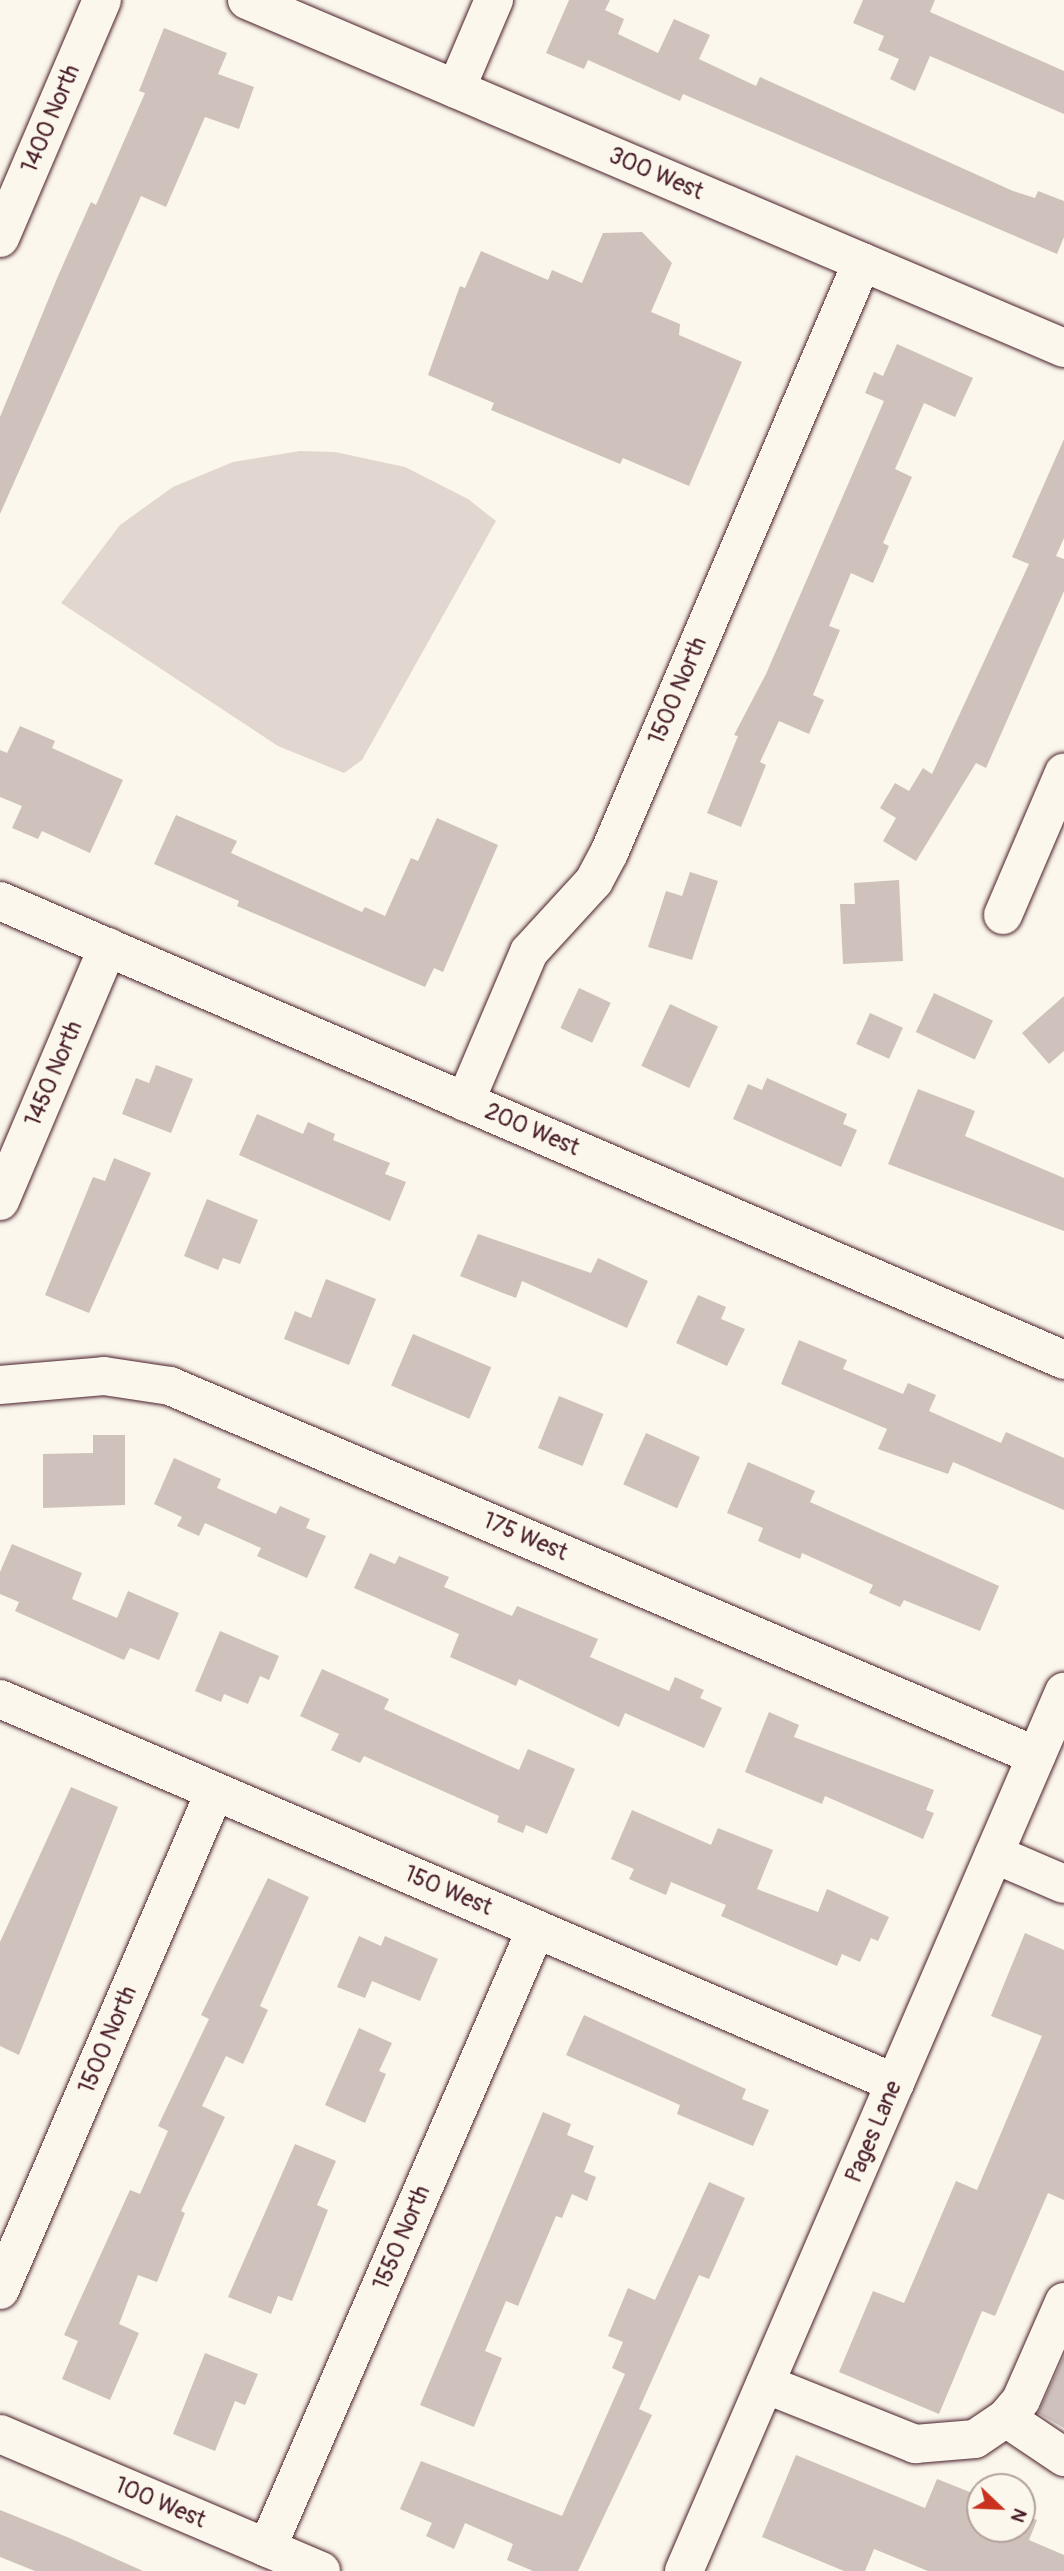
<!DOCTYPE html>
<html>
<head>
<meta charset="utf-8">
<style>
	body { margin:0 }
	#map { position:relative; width:1064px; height:2571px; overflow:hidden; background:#fbf7ec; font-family:Pangolin,sans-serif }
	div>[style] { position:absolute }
	.green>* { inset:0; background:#e2d7d0 }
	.building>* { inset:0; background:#cfc2bc; transform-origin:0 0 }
	.roads { filter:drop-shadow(0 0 2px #4a1f2b) drop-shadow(0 0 2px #4a1f2b) }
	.minor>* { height:38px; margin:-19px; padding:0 19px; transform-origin:19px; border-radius:19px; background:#fbf7ec }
	.major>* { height:38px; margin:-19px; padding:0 19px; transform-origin:19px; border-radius:19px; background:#fbf7ec }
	span { translate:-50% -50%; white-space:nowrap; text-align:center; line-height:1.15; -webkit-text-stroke:5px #fbf7ec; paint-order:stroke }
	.street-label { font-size:23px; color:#4a1f2b }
	.north { position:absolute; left:966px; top:2473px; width:70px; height:70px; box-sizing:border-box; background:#fbf7ec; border:2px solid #b4a19f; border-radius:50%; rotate:113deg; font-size:19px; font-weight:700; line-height:28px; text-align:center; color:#4a1f2b }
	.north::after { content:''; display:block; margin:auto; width:24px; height:32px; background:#c8321e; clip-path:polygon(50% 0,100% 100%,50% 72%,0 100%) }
</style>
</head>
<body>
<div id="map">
	<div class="green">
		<i style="clip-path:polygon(300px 451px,335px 452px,405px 467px,468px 499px,496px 521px,362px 760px,344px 773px,278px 746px,61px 603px,120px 525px,173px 487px,233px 462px)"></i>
	</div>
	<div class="building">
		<i style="clip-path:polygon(569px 0,610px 0,605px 10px,624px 19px,618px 34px,658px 53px,674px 19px,710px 35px,699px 59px,756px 86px,760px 77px,1013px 191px,1035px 198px,1038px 191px,1064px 201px,1064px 237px,1057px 254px,683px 94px,680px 101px,588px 60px,584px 69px,546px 53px)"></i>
		<i style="clip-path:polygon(863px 0,935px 0,930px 12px,1064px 71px,1064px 114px,930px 56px,915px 91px,890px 79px,899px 59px,878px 50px,884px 36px,853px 23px)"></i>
		<i style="clip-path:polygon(164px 28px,227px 53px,218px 74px,254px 87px,239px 129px,205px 117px,166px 207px,141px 196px,0 514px,0 417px,58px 276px,91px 202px,96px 205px,145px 93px,139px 91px)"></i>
		<i style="clip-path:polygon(642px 232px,672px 263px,651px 312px,680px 324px,679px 335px,742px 362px,689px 486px,623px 458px,620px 464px,491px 410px,494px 403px,428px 375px,460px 286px,465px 288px,481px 251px,548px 280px,552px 270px,582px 283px,603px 233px)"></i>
		<i style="clip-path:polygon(897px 344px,973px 378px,955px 417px,924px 403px,895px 469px,912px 477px,883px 543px,889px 546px,873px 583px,851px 573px,829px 626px,840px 630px,813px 695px,824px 700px,809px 734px,779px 721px,760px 762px,766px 765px,741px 827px,707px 813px,738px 736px,734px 735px,766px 674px,884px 401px,865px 393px,874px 372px,883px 376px)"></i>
		<i style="clip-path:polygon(1064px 439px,1064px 538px,1056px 556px,1064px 559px,1064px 591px,986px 768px,976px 763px,916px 861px,883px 841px,896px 818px,880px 808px,895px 783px,909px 791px,923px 768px,932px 774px,1029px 564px,1012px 557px)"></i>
		<i style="clip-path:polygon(20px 726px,55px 741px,52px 748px,123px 780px,90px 853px,42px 831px,38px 839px,12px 828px,22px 806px,0 797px,0 750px,7px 753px)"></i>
		<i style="clip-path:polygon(176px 815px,237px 841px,231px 853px,362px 912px,365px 907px,385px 916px,411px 858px,418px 861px,437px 818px,498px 845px,443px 972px,434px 968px,425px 987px,237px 906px,239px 901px,154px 864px)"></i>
		<i style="clip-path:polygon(690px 872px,718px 881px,692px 960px,648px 947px,666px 891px,682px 896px)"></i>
		<i style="clip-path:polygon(899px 880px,903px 961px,843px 964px,840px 904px,855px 904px,854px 883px)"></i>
		<i style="left:579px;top:988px;width:35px;height:44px;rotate:25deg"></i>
		<i style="left:934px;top:993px;width:65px;height:43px;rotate:25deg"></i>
		<i style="clip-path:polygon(1064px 996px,1064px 1051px,1049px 1064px,1022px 1033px)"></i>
		<i style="left:670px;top:1004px;width:53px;height:68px;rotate:25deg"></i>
		<i style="left:870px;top:1013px;width:36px;height:34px;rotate:24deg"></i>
		<i style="clip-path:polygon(156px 1065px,193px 1079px,171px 1133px,122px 1114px,136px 1078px,149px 1083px)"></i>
		<i style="clip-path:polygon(767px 1078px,847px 1114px,843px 1124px,857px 1130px,841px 1167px,733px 1119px,748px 1084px,762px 1090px)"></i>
		<i style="clip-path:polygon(918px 1089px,975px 1111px,965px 1136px,1064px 1178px,1064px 1231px,888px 1164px)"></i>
		<i style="clip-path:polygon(257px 1114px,303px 1134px,308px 1122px,335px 1134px,333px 1140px,390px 1163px,385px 1174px,406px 1182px,390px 1221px,239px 1155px)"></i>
		<i style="clip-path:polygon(114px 1158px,151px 1173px,89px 1313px,45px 1295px,93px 1177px,105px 1181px)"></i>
		<i style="clip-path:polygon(207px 1199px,258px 1220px,240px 1264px,223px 1258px,218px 1270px,184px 1256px)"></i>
		<i style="clip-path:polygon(478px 1234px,591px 1273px,598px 1258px,648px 1281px,627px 1328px,522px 1281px,516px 1298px,460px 1276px)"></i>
		<i style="clip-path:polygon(326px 1279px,376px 1299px,349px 1365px,284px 1339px,295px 1311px,311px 1318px)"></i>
		<i style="clip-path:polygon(698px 1295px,726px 1307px,721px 1319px,745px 1329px,727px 1366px,676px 1343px)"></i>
		<i style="left:413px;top:1334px;width:85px;height:56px;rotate:23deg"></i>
		<i style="clip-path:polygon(799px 1340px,847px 1360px,843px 1369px,903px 1394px,908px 1383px,936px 1395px,929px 1411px,1001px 1443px,1006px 1432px,1064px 1458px,1064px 1510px,953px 1462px,948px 1474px,878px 1449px,887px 1429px,781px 1384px)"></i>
		<i style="left:559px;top:1396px;width:48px;height:56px;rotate:22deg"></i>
		<i style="left:646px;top:1433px;width:59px;height:56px;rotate:24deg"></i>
		<i style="clip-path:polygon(93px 1435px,125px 1435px,125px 1505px,43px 1508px,43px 1454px,93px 1453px)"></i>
		<i style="clip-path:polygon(174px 1458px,221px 1479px,217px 1488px,276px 1514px,280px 1506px,310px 1519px,306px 1528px,326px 1536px,307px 1578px,257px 1556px,261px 1548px,205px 1523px,199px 1536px,177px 1526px,182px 1517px,154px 1504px)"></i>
		<i style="clip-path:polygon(748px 1462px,815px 1491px,810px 1502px,999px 1586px,980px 1631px,904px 1600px,900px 1607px,869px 1593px,873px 1585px,802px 1553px,800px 1559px,758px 1541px,763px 1528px,727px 1513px)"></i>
		<i style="clip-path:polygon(12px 1544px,82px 1573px,72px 1599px,117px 1618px,128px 1591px,179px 1613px,159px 1660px,130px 1648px,124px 1660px,15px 1611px,19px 1602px,0 1594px,0 1572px)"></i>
		<i style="clip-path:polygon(370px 1553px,395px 1564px,399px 1556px,449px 1577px,444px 1587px,512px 1616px,517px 1606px,598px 1639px,590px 1657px,669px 1691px,675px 1677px,704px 1690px,700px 1698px,722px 1708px,704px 1748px,625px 1713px,619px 1727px,519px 1679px,516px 1686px,450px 1657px,459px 1634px,354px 1588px)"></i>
		<i style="clip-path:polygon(220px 1631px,279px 1656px,269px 1680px,260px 1676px,248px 1704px,224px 1694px,221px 1702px,195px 1691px)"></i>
		<i style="clip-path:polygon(322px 1669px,389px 1699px,384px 1709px,519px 1770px,528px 1749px,575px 1769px,547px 1834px,526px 1825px,523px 1833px,497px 1822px,499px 1816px,364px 1756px,360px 1763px,331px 1750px,339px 1734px,300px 1716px)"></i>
		<i style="clip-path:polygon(769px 1712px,799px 1725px,794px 1737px,934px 1790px,926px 1810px,934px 1813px,923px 1839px,825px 1796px,822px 1804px,745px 1772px)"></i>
		<i style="clip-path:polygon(71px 1787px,118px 1807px,19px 2055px,0 2046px,0 1942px)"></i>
		<i style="clip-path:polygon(632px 1810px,711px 1845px,718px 1828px,773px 1850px,757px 1889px,818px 1912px,827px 1889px,889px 1917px,878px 1941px,871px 1938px,860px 1962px,842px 1954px,837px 1966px,721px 1916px,726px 1905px,671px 1882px,666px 1895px,629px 1879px,634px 1869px,611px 1859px)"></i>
		<i style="clip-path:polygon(268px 1878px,309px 1897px,260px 2006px,268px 2010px,243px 2064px,226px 2056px,202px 2106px,225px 2117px,181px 2211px,185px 2213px,157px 2282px,138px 2275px,119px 2324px,139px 2333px,110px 2400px,62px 2379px,78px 2341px,64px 2335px,130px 2190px,140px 2194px,168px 2131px,158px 2126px,209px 2019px,201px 2015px)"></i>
		<i style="clip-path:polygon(1025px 1933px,1064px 1950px,1064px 2200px,1048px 2193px,995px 2316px,982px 2311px,939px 2414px,839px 2372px,873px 2291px,904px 2303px,956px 2181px,977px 2190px,1042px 2036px,991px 2016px)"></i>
		<i style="clip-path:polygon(359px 1936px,381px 1946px,385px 1936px,438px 1959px,420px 2001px,372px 1981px,365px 1998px,337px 1987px)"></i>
		<i style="clip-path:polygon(584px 2015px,746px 2089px,742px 2099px,769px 2110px,753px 2146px,677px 2114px,680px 2105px,566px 2055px)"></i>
		<i style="clip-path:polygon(359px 2028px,392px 2043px,379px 2071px,386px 2074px,365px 2123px,325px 2105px)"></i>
		<i style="clip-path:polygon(543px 2112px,571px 2124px,567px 2135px,594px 2146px,584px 2172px,596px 2177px,587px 2201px,572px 2194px,562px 2218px,556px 2216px,518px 2306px,506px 2301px,485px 2351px,502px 2358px,474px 2427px,420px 2405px)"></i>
		<i style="clip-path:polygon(295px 2144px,336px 2161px,317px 2205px,328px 2210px,292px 2301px,278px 2296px,271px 2314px,228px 2297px)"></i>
		<i style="clip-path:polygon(709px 2182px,745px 2198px,709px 2279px,699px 2275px,639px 2409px,652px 2415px,578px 2571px,533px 2571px,507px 2560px,513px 2544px,465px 2523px,454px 2549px,426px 2536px,432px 2523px,400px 2509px,421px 2461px,562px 2516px,625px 2374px,612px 2368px,623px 2342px,608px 2336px,628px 2288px,655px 2300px)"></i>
		<i style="clip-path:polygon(205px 2353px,258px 2374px,245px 2405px,235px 2401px,215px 2451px,173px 2434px)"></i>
		<i style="clip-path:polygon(1064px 2356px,1064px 2428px,1038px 2413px)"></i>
		<i style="clip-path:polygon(796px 2455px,925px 2508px,937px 2479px,980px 2496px,980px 2529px,1022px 2529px,1022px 2514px,1037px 2520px,1029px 2540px,1064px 2555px,1064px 2571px,928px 2571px,874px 2549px,865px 2571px,844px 2571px,762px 2537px)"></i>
		<i style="clip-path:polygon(0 2510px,67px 2537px,143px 2571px,35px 2571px,0 2557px)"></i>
	</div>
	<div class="roads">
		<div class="minor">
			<i style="left:247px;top:0;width:888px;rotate:23.07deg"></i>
			<i style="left:456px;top:89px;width:97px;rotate:-66.9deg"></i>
			<i style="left:0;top:238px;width:259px;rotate:-66.8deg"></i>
			<i style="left:1003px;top:915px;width:155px;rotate:-66.8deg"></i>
			<i style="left:465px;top:1102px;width:163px;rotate:-66.9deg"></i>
			<i style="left:529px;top:952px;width:96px;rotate:-47.5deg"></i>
			<i style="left:594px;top:881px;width:32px;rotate:-62deg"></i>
			<i style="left:609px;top:853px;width:643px;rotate:-66.82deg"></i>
			<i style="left:0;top:1201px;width:276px;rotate:-67deg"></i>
			<i style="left:0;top:1385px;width:104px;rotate:-4.9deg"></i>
			<i style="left:104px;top:1376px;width:67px;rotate:8.6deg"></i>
			<i style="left:170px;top:1386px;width:942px;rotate:23.13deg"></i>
			<i style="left:0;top:1699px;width:974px;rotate:23.22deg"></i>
			<i style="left:994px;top:1854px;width:76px;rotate:23.2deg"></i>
			<i style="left:0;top:2290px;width:543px;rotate:-66.69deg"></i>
			<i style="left:765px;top:2384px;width:162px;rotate:21.8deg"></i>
			<i style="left:915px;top:2444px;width:60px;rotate:-4.8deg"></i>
			<i style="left:975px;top:2439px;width:37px;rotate:-34deg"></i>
			<i style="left:1006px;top:2418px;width:23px;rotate:-50deg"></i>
			<i style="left:1021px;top:2400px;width:107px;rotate:-66.3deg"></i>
			<i style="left:1006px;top:2418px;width:70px;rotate:33.9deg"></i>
			<i style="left:0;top:2434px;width:349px;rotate:23.1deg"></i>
			<i style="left:267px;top:2548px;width:675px;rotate:-66.51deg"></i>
			<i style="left:684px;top:2571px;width:958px;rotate:-66.62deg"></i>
		</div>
		<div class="major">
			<i style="left:0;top:901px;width:1159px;rotate:23.33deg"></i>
		</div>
	</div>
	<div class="street-label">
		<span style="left:51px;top:119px;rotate:-67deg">1400 North</span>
		<span style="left:656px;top:174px;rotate:23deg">300 West</span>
		<span style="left:678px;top:691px;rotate:-67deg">1500 North</span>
		<span style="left:54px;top:1074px;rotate:-67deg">1450 North</span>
		<span style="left:532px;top:1130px;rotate:23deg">200 West</span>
		<span style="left:525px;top:1537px;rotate:23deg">175 West</span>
		<span style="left:448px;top:1891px;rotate:23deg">150 West</span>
		<span style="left:108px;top:2040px;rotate:-67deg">1500 North</span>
		<span style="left:874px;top:2132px;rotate:-67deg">Pages Lane</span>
		<span style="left:402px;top:2238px;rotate:-67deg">1550 North</span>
		<span style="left:160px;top:2503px;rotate:23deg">100 West</span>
	</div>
	<div class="north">N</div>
</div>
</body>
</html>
